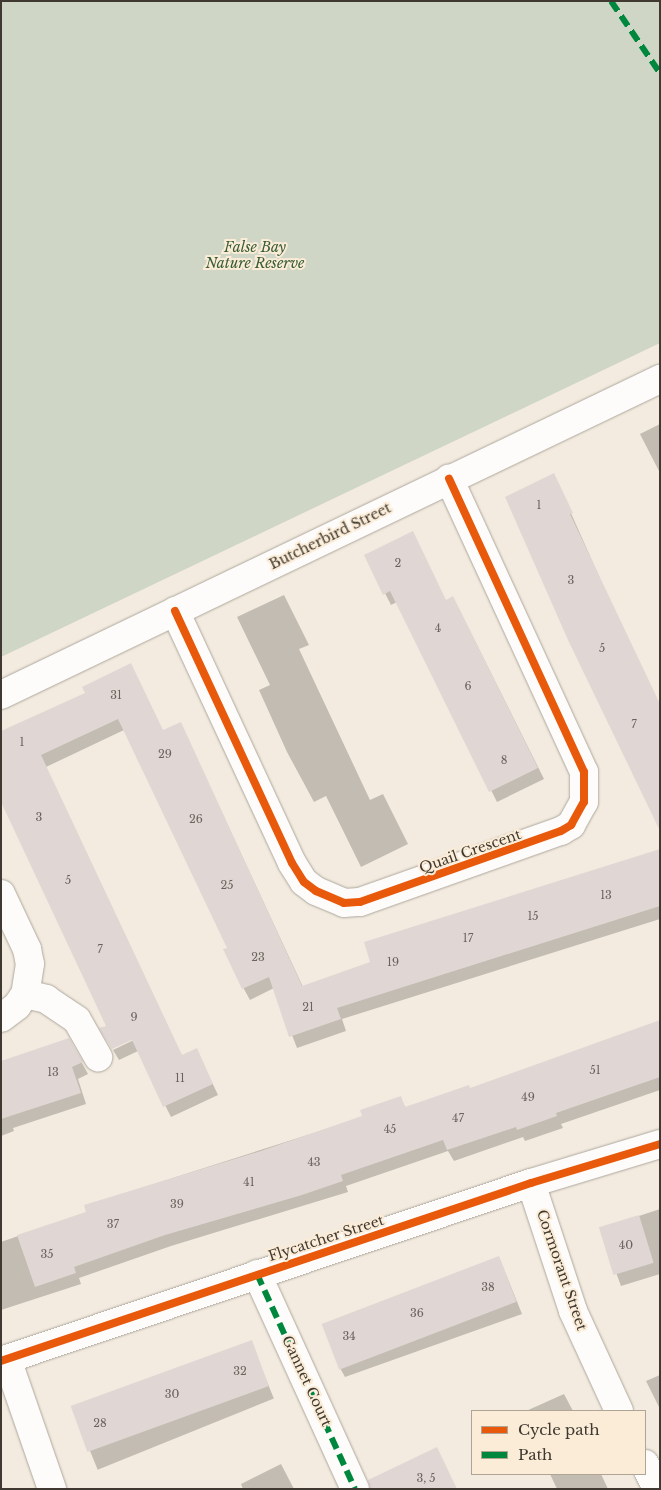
<!DOCTYPE html>
<html>
<head>
<meta charset="utf-8">
<style>
	body { margin:0 }
	#map { position:relative; width:661px; height:1490px; overflow:hidden; background:#f3ebdf; font-family:"Libre Baskerville",serif }
	div>[style] { position:absolute }
	.green>* { inset:0; background:#cfd6c6 }
	.shadow>* { inset:0; background:#0003; transform-origin:0 0 }
	.building>* { inset:0; background:#e0d7d4; transform-origin:0 0 }
	.roads { filter:drop-shadow(0 0 1px #aea79e) drop-shadow(0 0 1px #aea79e) }
	.street>* { height:28px; margin:-14px; padding:0 14px; transform-origin:14px; border-radius:14px; background:#fdfcfa }
	.quiet>* { height:6px; margin-top:-3px; transform-origin:0; background:repeating-linear-gradient(90deg,#00873e 0 12px,transparent 0 18px) }
	.cycleway>* { height:8px; margin:-4px; padding:0 4px; transform-origin:4px; border-radius:4px; background:#e8590c }
	span { translate:-50% -50%; white-space:nowrap; text-align:center; line-height:1.15; -webkit-text-stroke:4px #fbecd7; paint-order:stroke }
	.number-label { font-size:11px; color:#6a635c }
	.number-label span { -webkit-text-stroke-width:0 }
	.park-label { font-size:14px; color:#365c35; font-style:italic }
	.street-label { font-size:14px; color:#3f3931 }
	.frame { position:absolute; inset:0; border:2px solid #3f3931; pointer-events:none }
	.legend { position:absolute; left:471px; top:1410px; width:175px; height:65px; box-sizing:border-box; background:#fbecd7; border:1px solid #b0a495; margin:0; padding:6px 9px; list-style:none; font-size:15px; color:#3f3931 }
	.legend li { display:flex; align-items:center; gap:10px; height:25px }
	.legend b { width:25px; border:1px solid #b0a495 }
</style>
</head>
<body>
<div id="map">
	<div class="green">
		<i style="clip-path:polygon(1px 1px,660px 1px,660px 343px,1px 657px)"></i>
	</div>
	<div class="shadow">
		<i style="clip-path:polygon(660px 424px,660px 473px,640px 434px)"></i>
		<i style="clip-path:polygon(554px 475px,610px 601px,660px 828px)"></i>
		<i style="clip-path:polygon(366px 556px,459px 609px,544px 779px,497px 802px,397px 602px,391px 605px)"></i>
		<i style="clip-path:polygon(284px 595px,309px 645px,299px 649px,370px 800px,383px 794px,408px 844px,361px 867px,326px 796px,314px 802px,287px 752px,259px 690px,270px 685px,237px 617px)"></i>
		<i style="clip-path:polygon(86px 694px,163px 732px,186px 735px,303px 987px,372px 963px,660px 850px,660px 919px,342px 1019px,346px 1031px,297px 1048px,274px 988px,250px 1000px,244px 989px,225px 950px,228px 948px,124px 730px,46px 767px,182px 1056px,202px 1061px,218px 1095px,171px 1117px,138px 1051px,119px 1060px,113px 1050px,138px 1038px,107px 1026px,1px 781px)"></i>
		<i style="clip-path:polygon(660px 1021px,660px 1090px,561px 1124px,563px 1128px,525px 1141px,523px 1137px,454px 1161px,448px 1151px,346px 1186px,348px 1192px,171px 1246px,79px 1278px,81px 1284px,1px 1310px,1px 1242px,87px 1212px,85px 1206px,364px 1117px,400px 1098px,406px 1108px,470px 1090px)"></i>
		<i style="clip-path:polygon(69px 1039px,88px 1074px,78px 1079px,86px 1104px,13px 1128px,14px 1131px,1px 1136px,1px 1065px)"></i>
		<i style="clip-path:polygon(660px 1209px,660px 1274px,621px 1286px,600px 1229px)"></i>
		<i style="clip-path:polygon(499px 1257px,522px 1314px,345px 1377px,339px 1366px)"></i>
		<i style="left:251px;top:1342px;width:61px;height:190px;rotate:68deg"></i>
		<i style="clip-path:polygon(660px 1375px,660px 1409px,646px 1381px)"></i>
		<i style="clip-path:polygon(564px 1394px,573px 1411px,526px 1411px)"></i>
		<i style="clip-path:polygon(281px 1464px,294px 1489px,243px 1489px,241px 1484px)"></i>
		<i style="clip-path:polygon(550px 1474px,601px 1474px,608px 1489px,557px 1489px)"></i>
	</div>
	<div class="building">
		<i style="clip-path:polygon(554px 473px,573px 513px,570px 514px,660px 704px,660px 831px,568px 640px,505px 497px)"></i>
		<i style="clip-path:polygon(413px 531px,446px 600px,453px 596px,538px 768px,489px 792px,390px 591px,383px 595px,364px 555px)"></i>
		<i style="clip-path:polygon(131px 663px,163px 730px,181px 722px,302px 986px,370px 962px,364px 942px,660px 849px,660px 906px,337px 1008px,341px 1019px,289px 1037px,269px 977px,242px 989px,223px 949px,227px 948px,118px 719px,41px 755px,182px 1055px,197px 1048px,213px 1084px,163px 1107px,132px 1040px,112px 1049px,99px 1028px,106px 1026px,1px 802px,1px 731px,85px 693px,82px 687px)"></i>
		<i style="clip-path:polygon(660px 1020px,660px 1077px,556px 1113px,557px 1116px,517px 1130px,516px 1127px,447px 1150px,443px 1140px,341px 1175px,343px 1181px,302px 1195px,165px 1235px,74px 1267px,76px 1273px,35px 1287px,17px 1235px,86px 1212px,84px 1205px,261px 1151px,362px 1116px,360px 1110px,401px 1096px,405px 1107px,469px 1085px,470px 1088px)"></i>
		<i style="clip-path:polygon(69px 1038px,83px 1062px,72px 1067px,81px 1093px,1px 1119px,1px 1061px)"></i>
		<i style="left:639px;top:1215px;width:50px;height:42px;rotate:73deg"></i>
		<i style="left:499px;top:1256px;width:49px;height:190px;rotate:69deg"></i>
		<i style="left:252px;top:1340px;width:49px;height:193px;rotate:70deg"></i>
		<i style="clip-path:polygon(437px 1447px,457px 1489px,370px 1489px,368px 1480px)"></i>
	</div>
	<div class="roads">
		<div class="street">
			<i style="left:175px;top:611px;width:278px;rotate:65.1deg"></i>
			<i style="left:292px;top:863px;width:22px;rotate:58deg"></i>
			<i style="left:304px;top:882px;width:15px;rotate:37deg"></i>
			<i style="left:316px;top:891px;width:30px;rotate:23deg"></i>
			<i style="left:344px;top:903px;width:16px;rotate:-4deg"></i>
			<i style="left:360px;top:902px;width:213px;rotate:-19.5deg"></i>
			<i style="left:561px;top:831px;width:12px;rotate:-31deg"></i>
			<i style="left:571px;top:825px;width:26px;rotate:-61deg"></i>
			<i style="left:584px;top:802px;width:30px;rotate:-90deg"></i>
			<i style="left:584px;top:772px;width:323px;rotate:-114.7deg"></i>
			<i style="left:1px;top:695px;width:731px;rotate:-25.62deg"></i>
			<i style="left:1px;top:894px;width:61px;rotate:64.7deg"></i>
			<i style="left:27px;top:949px;width:15px;rotate:79deg"></i>
			<i style="left:30px;top:964px;width:30px;rotate:99deg"></i>
			<i style="left:25px;top:994px;width:14px;rotate:124deg"></i>
			<i style="left:17px;top:1006px;width:20px;rotate:143deg"></i>
			<i style="left:25px;top:994px;width:22px;rotate:13deg"></i>
			<i style="left:46px;top:999px;width:37px;rotate:34deg"></i>
			<i style="left:77px;top:1020px;width:43px;rotate:60.4deg"></i>
			<i style="left:531px;top:1183px;width:135px;rotate:71.8deg"></i>
			<i style="left:573px;top:1311px;width:110px;rotate:65.3deg"></i>
			<i style="left:257px;top:1274px;width:236px;rotate:65.5deg"></i>
			<i style="left:7px;top:1359px;width:138px;rotate:70.9deg"></i>
			<i style="left:1px;top:1361px;width:559px;rotate:-18.56deg"></i>
			<i style="left:531px;top:1183px;width:135px;rotate:-16.8deg"></i>
			<i style="left:645px;top:1464px;width:28px;rotate:64deg"></i>
		</div>
	</div>
	<div class="quiet">
		<i style="left:611px;top:1px;width:87px;rotate:55.8deg"></i>
		<i style="left:257px;top:1274px;width:236px;rotate:65.5deg"></i>
	</div>
	<div class="cycleway">
		<i style="left:175px;top:611px;width:278px;rotate:65.1deg"></i>
		<i style="left:292px;top:863px;width:22px;rotate:58deg"></i>
		<i style="left:304px;top:882px;width:15px;rotate:37deg"></i>
		<i style="left:316px;top:891px;width:30px;rotate:23deg"></i>
		<i style="left:344px;top:903px;width:16px;rotate:-4deg"></i>
		<i style="left:360px;top:902px;width:213px;rotate:-19.5deg"></i>
		<i style="left:561px;top:831px;width:12px;rotate:-31deg"></i>
		<i style="left:571px;top:825px;width:26px;rotate:-61deg"></i>
		<i style="left:584px;top:802px;width:30px;rotate:-90deg"></i>
		<i style="left:584px;top:772px;width:323px;rotate:-114.7deg"></i>
		<i style="left:1px;top:1361px;width:559px;rotate:-18.56deg"></i>
		<i style="left:531px;top:1183px;width:135px;rotate:-16.8deg"></i>
	</div>
	<div class="number-label">
		<span style="left:539px;top:505px">1</span>
		<span style="left:398px;top:563px">2</span>
		<span style="left:571px;top:580px">3</span>
		<span style="left:438px;top:628px">4</span>
		<span style="left:602px;top:648px">5</span>
		<span style="left:468px;top:686px">6</span>
		<span style="left:116px;top:695px">31</span>
		<span style="left:634px;top:724px">7</span>
		<span style="left:22px;top:742px">1</span>
		<span style="left:165px;top:754px">29</span>
		<span style="left:504px;top:760px">8</span>
		<span style="left:39px;top:817px">3</span>
		<span style="left:196px;top:819px">26</span>
		<span style="left:68px;top:880px">5</span>
		<span style="left:227px;top:885px">25</span>
		<span style="left:606px;top:895px">13</span>
		<span style="left:533px;top:916px">15</span>
		<span style="left:468px;top:938px">17</span>
		<span style="left:100px;top:949px">7</span>
		<span style="left:258px;top:957px">23</span>
		<span style="left:393px;top:962px">19</span>
		<span style="left:308px;top:1007px">21</span>
		<span style="left:134px;top:1017px">9</span>
		<span style="left:595px;top:1070px">51</span>
		<span style="left:53px;top:1072px">13</span>
		<span style="left:180px;top:1078px">11</span>
		<span style="left:528px;top:1097px">49</span>
		<span style="left:458px;top:1118px">47</span>
		<span style="left:390px;top:1129px">45</span>
		<span style="left:314px;top:1162px">43</span>
		<span style="left:249px;top:1182px">41</span>
		<span style="left:177px;top:1204px">39</span>
		<span style="left:113px;top:1224px">37</span>
		<span style="left:626px;top:1245px">40</span>
		<span style="left:47px;top:1254px">35</span>
		<span style="left:488px;top:1287px">38</span>
		<span style="left:417px;top:1313px">36</span>
		<span style="left:349px;top:1336px">34</span>
		<span style="left:240px;top:1371px">32</span>
		<span style="left:172px;top:1394px">30</span>
		<span style="left:100px;top:1423px">28</span>
		<span style="left:426px;top:1478px">3, 5</span>
	</div>
	<div class="park-label">
		<span style="left:255px;top:255px">False Bay<br>Nature Reserve</span>
	</div>
	<div class="street-label">
		<span style="left:330px;top:536px;rotate:-26deg">Butcherbird Street</span>
		<span style="left:470px;top:851px;rotate:-19deg">Quail Crescent</span>
		<span style="left:326px;top:1238px;rotate:-18deg">Flycatcher Street</span>
		<span style="left:562px;top:1270px;rotate:71deg">Cormorant Street</span>
		<span style="left:307px;top:1381px;rotate:65deg">Gannet Court</span>
	</div>
	<div class="frame"></div>
	<ul class="legend">
	<li><b style="height:6px;background:#e8590c"></b>Cycle path</li>
	<li><b style="height:6px;background:#00873e"></b>Path</li>
	</ul>
</div>
</body>
</html>
